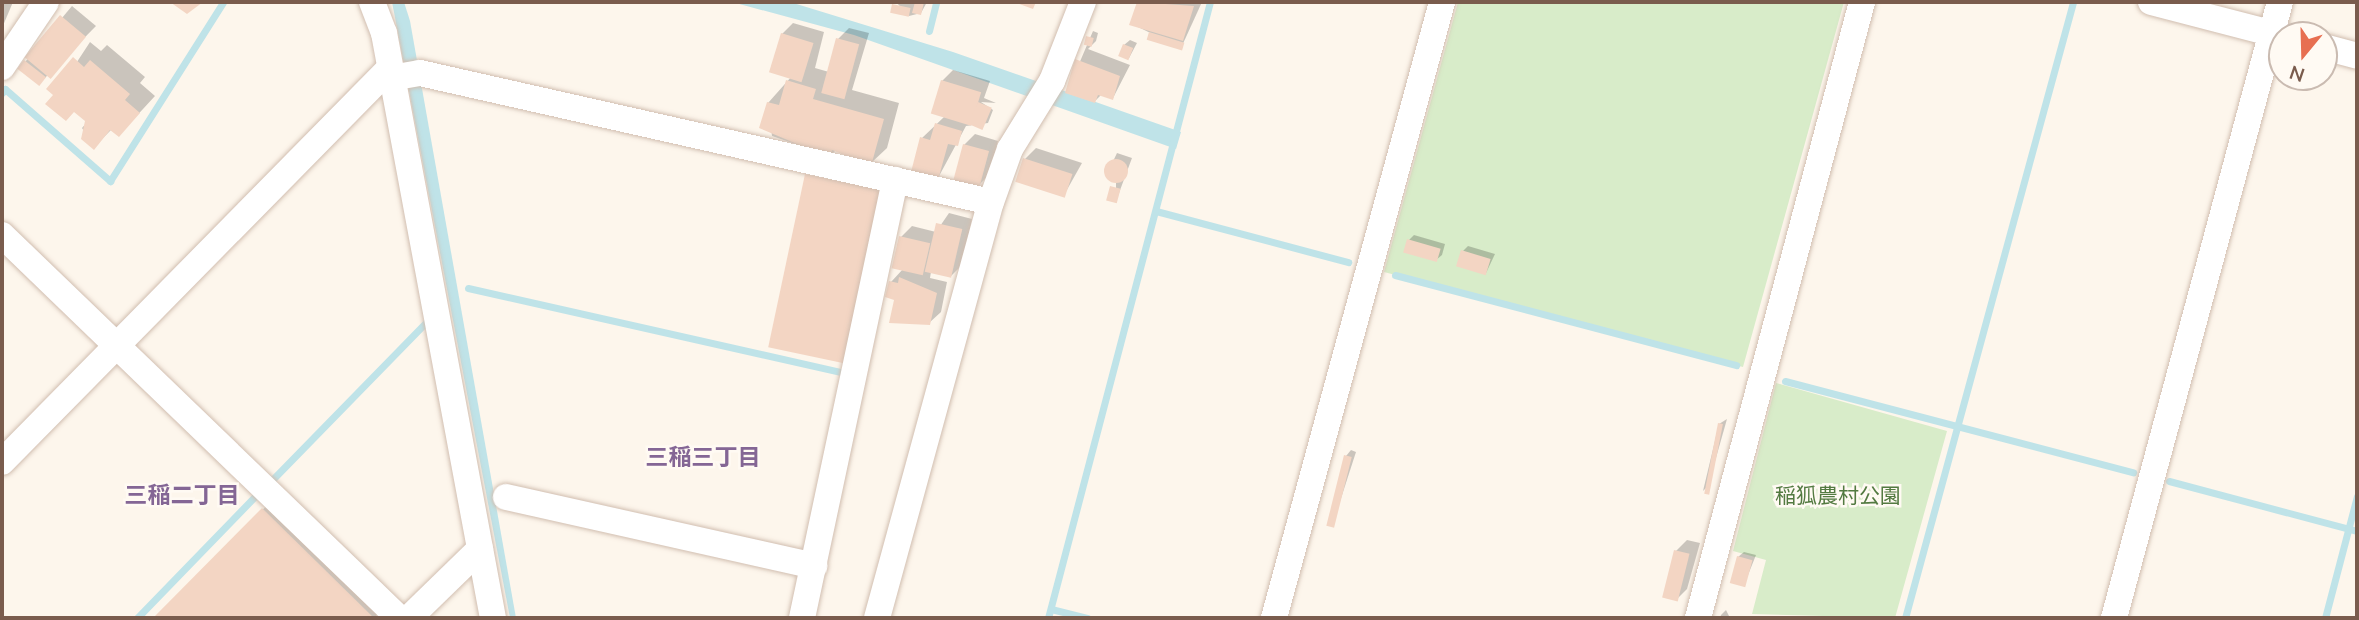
<!DOCTYPE html>
<html>
<head>
<meta charset="utf-8">
<style>
	body { margin:0 }
	#map { position:relative; width:2359px; height:620px; overflow:hidden; background:#fdf6ec; font-family:Mulish,"Noto Sans JP",sans-serif }
	div>[style] { position:absolute }
	.green>* { inset:0; background:#d8ecc9 }
	.water>* { inset:0; background:#bfe3e8 }
	.shadow>* { inset:0; background:#0003 }
	.stream>* { height:7px; margin:-3.5px; padding:0 3.5px; transform-origin:3.5px; border-radius:3.5px; background:#bfe3e8 }
	.building>* { inset:0; background:#f3d5c3; transform-origin:0 0 }
	.round { border-radius:50% }
	.roads { filter:drop-shadow(0 0 2px #d1beb0) drop-shadow(0 0 2px #d1beb0) }
	.street>* { height:26px; margin:-13px; padding:0 13px; transform-origin:13px; border-radius:13px; background:#fff }
	span { translate:-50% -50%; white-space:nowrap; text-align:center; line-height:1.15; -webkit-text-stroke:5px #fffaf3; paint-order:stroke }
	.park-label { font-size:21px; color:#537a41 }
	.neighbourhood-label { font-size:23px; color:#846695; font-weight:700 }
	.frame { position:absolute; inset:0; border:4px solid #7a5c4d; pointer-events:none }
	.north { position:absolute; left:2268px; top:21px; width:70px; height:70px; box-sizing:border-box; background:#fffaf3; border:2px solid #cabbb1; border-radius:50%; rotate:199deg; font-size:19px; font-weight:700; line-height:28px; text-align:center; color:#7a5c4d }
	.north::after { content:''; display:block; margin:auto; width:24px; height:32px; background:#e76f51; clip-path:polygon(50% 0,100% 100%,50% 72%,0 100%) }
</style>
</head>
<body>
<div id="map">
	<div class="green">
		<i style="clip-path:polygon(1458px 2px,1844px 2px,1743px 367px,1384px 272px)"></i>
		<i style="clip-path:polygon(1776px 383px,1947px 431px,1895px 618px,1752px 614px,1766px 560px,1733px 551px)"></i>
	</div>
	<div class="water">
		<i style="clip-path:polygon(392px 2px,404px 2px,410px 21px,516px 618px,510px 618px)"></i>
		<i style="clip-path:polygon(732px 2px,790px 2px,953px 52px,1181px 132px,1176px 149px,854px 35px)"></i>
	</div>
	<div class="shadow">
		<i style="clip-path:polygon(2px 2px,13px 2px,2px 28px)"></i>
		<i style="clip-path:polygon(896px 2px,916px 4px,927px 2px,921px 13px,909px 16px)"></i>
		<i style="clip-path:polygon(1138px 2px,1202px 2px,1181px 48px,1132px 24px)"></i>
		<i style="clip-path:polygon(72px 6px,96px 26px,39px 84px,20px 68px)"></i>
		<i style="clip-path:polygon(793px 23px,824px 32px,815px 68px,829px 72px,838px 39px,849px 28px,869px 33px,852px 90px,899px 103px,887px 148px,870px 164px,837px 149px,830px 156px,772px 136px,768px 103px,792px 76px,782px 34px)"></i>
		<i style="clip-path:polygon(1093px 31px,1098px 33px,1096px 41px,1088px 49px,1130px 65px,1113px 98px,1101px 95px,1095px 101px,1067px 92px)"></i>
		<i style="clip-path:polygon(1130px 40px,1137px 43px,1129px 58px,1124px 45px)"></i>
		<i style="clip-path:polygon(90px 42px,101px 51px,107px 45px,145px 77px,140px 83px,155px 96px,119px 135px,112px 129px,94px 147px,82px 128px,88px 121px,56px 94px)"></i>
		<i style="clip-path:polygon(953px 70px,990px 81px,984px 98px,996px 103px,981px 102px,993px 110px,988px 123px,966px 126px,938px 178px,922px 138px,944px 117px,942px 81px)"></i>
		<i style="clip-path:polygon(975px 134px,998px 141px,989px 175px,978px 186px,964px 145px)"></i>
		<i style="clip-path:polygon(1036px 148px,1082px 163px,1064px 195px,1025px 159px)"></i>
		<i style="clip-path:polygon(1117px 153px,1132px 158px,1116px 201px,1116px 182px,1106px 176px)"></i>
		<i style="clip-path:polygon(949px 213px,972px 219px,962px 265px,951px 276px,931px 272px,930px 278px,947px 282px,941px 312px,929px 323px,896px 298px,891px 282px,903px 269px,901px 237px,912px 226px,936px 232px)"></i>
		<i style="clip-path:polygon(1414px 235px,1445px 244px,1442px 255px,1436px 260px,1409px 240px)"></i>
		<i style="clip-path:polygon(1468px 246px,1495px 254px,1486px 273px,1463px 251px)"></i>
		<i style="clip-path:polygon(1727px 419px,1708px 486px,1703px 491px,1719px 424px)"></i>
		<i style="clip-path:polygon(1351px 450px,1356px 452px,1332px 526px,1346px 456px)"></i>
		<i style="clip-path:polygon(283px 489px,394px 598px,374px 618px,156px 618px)"></i>
		<i style="clip-path:polygon(1687px 540px,1700px 543px,1687px 589px,1676px 600px,1676px 551px)"></i>
		<i style="clip-path:polygon(1744px 552px,1756px 555px,1744px 585px,1738px 557px)"></i>
		<i style="clip-path:polygon(1726px 610px,1730px 618px,1720px 618px,1721px 615px)"></i>
	</div>
	<div class="stream">
		<i style="left:929px;top:31px;width:30px;rotate:-76deg"></i>
		<i style="left:2px;top:93px;width:5px;rotate:-53deg"></i>
		<i style="left:5px;top:89px;width:140px;rotate:41.2deg"></i>
		<i style="left:110px;top:181px;width:212px;rotate:-57.7deg"></i>
		<i style="left:1156px;top:211px;width:199px;rotate:14.9deg"></i>
		<i style="left:1395px;top:275px;width:353px;rotate:14.8deg"></i>
		<i style="left:468px;top:288px;width:387px;rotate:12.7deg"></i>
		<i style="left:1785px;top:381px;width:360px;rotate:14.7deg"></i>
		<i style="left:272px;top:480px;width:228px;rotate:-45.7deg"></i>
		<i style="left:2169px;top:481px;width:195px;rotate:14.9deg"></i>
		<i style="left:1051px;top:609px;width:38px;rotate:14deg"></i>
		<i style="left:137px;top:618px;width:171px;rotate:-45.9deg"></i>
		<i style="left:1048px;top:618px;width:637px;rotate:-75.27deg"></i>
		<i style="left:1905px;top:618px;width:638px;rotate:-74.74deg"></i>
		<i style="left:2325px;top:618px;width:126px;rotate:-75.3deg"></i>
	</div>
	<div class="building">
		<i style="clip-path:polygon(170px 2px,203px 2px,187px 14px)"></i>
		<i style="clip-path:polygon(915px 2px,924px 2px,921px 15px,912px 13px)"></i>
		<i style="clip-path:polygon(1014px 2px,1036px 2px,1033px 9px)"></i>
		<i style="clip-path:polygon(1137px 2px,1194px 6px,1183px 41px,1129px 25px)"></i>
		<i style="left:892px;top:4px;width:19px;height:9px;rotate:12deg"></i>
		<i style="left:60px;top:15px;width:34px;height:55px;rotate:40deg"></i>
		<i style="left:1149px;top:32px;width:37px;height:8px;rotate:17deg"></i>
		<i style="left:781px;top:33px;width:34px;height:41px;rotate:17deg"></i>
		<i style="left:1086px;top:36px;width:8px;height:9px;rotate:14deg"></i>
		<i style="left:836px;top:38px;width:24px;height:57px;rotate:15deg"></i>
		<i style="left:1123px;top:44px;width:11px;height:13px;rotate:22deg"></i>
		<i style="clip-path:polygon(73px 57px,84px 67px,90px 60px,130px 94px,125px 100px,140px 113px,119px 137px,110px 130px,94px 150px,81px 139px,85px 121px,74px 112px,66px 121px,45px 104px,53px 95px,46px 89px)"></i>
		<i style="clip-path:polygon(1075px 59px,1120px 76px,1113px 100px,1098px 95px,1095px 103px,1065px 93px)"></i>
		<i style="left:24px;top:60px;width:28px;height:11px;rotate:38deg"></i>
		<i style="clip-path:polygon(786px 80px,816px 89px,813px 99px,884px 119px,871px 166px,832px 150px,830px 158px,759px 128px,767px 102px,779px 105px)"></i>
		<i style="left:941px;top:80px;width:42px;height:35px;rotate:17deg"></i>
		<i style="left:978px;top:102px;width:15px;height:24px;rotate:23deg"></i>
		<i style="clip-path:polygon(935px 123px,962px 131px,958px 146px,948px 144px,938px 180px,911px 172px,920px 137px,930px 140px)"></i>
		<i style="left:963px;top:144px;width:27px;height:39px;rotate:15deg"></i>
		<i style="left:1023px;top:158px;width:52px;height:25px;rotate:18deg"></i>
		<i class="round" style="left:1104px;top:159px;width:24px;height:24px"></i>
		<i style="left:805px;top:174px;width:81px;height:177px;rotate:12deg"></i>
		<i style="left:1110px;top:186px;width:11px;height:15px;rotate:15deg"></i>
		<i style="left:936px;top:223px;width:27px;height:50px;rotate:13deg"></i>
		<i style="left:899px;top:236px;width:32px;height:33px;rotate:13deg"></i>
		<i style="left:1407px;top:239px;width:35px;height:14px;rotate:16deg"></i>
		<i style="left:1461px;top:250px;width:31px;height:17px;rotate:17deg"></i>
		<i style="clip-path:polygon(899px 277px,937px 293px,930px 325px,889px 323px,894px 300px,885px 297px,889px 281px,898px 283px)"></i>
		<i style="left:1718px;top:423px;width:5px;height:72px;rotate:11deg"></i>
		<i style="left:1344px;top:455px;width:8px;height:73px;rotate:14deg"></i>
		<i style="clip-path:polygon(262px 508px,374px 618px,153px 618px)"></i>
		<i style="left:1674px;top:550px;width:16px;height:49px;rotate:14deg"></i>
		<i style="left:1737px;top:556px;width:16px;height:28px;rotate:15deg"></i>
	</div>
	<div class="roads">
		<div class="street">
			<i style="left:372px;top:2px;width:33px;rotate:69deg"></i>
			<i style="left:384px;top:33px;width:595px;rotate:79.45deg"></i>
			<i style="left:2151px;top:2px;width:135px;rotate:14.5deg"></i>
			<i style="left:2324px;top:47px;width:34px;rotate:15deg"></i>
			<i style="left:2px;top:67px;width:78px;rotate:-55.9deg"></i>
			<i style="left:391px;top:78px;width:29px;rotate:-10deg"></i>
			<i style="left:420px;top:73px;width:585px;rotate:12.73deg"></i>
			<i style="left:2px;top:235px;width:552px;rotate:43.97deg"></i>
			<i style="left:2px;top:462px;width:552px;rotate:-45.44deg"></i>
			<i style="left:506px;top:497px;width:316px;rotate:12.6deg"></i>
			<i style="left:409px;top:618px;width:99px;rotate:-44.2deg"></i>
			<i style="left:802px;top:618px;width:448px;rotate:-78deg"></i>
			<i style="left:877px;top:618px;width:431px;rotate:-74.7deg"></i>
			<i style="left:991px;top:202px;width:56px;rotate:-70.3deg"></i>
			<i style="left:1010px;top:149px;width:80px;rotate:-58.3deg"></i>
			<i style="left:1052px;top:81px;width:85px;rotate:-68.6deg"></i>
			<i style="left:1274px;top:618px;width:638px;rotate:-74.74deg"></i>
			<i style="left:1698px;top:618px;width:637px;rotate:-75.09deg"></i>
			<i style="left:2114px;top:618px;width:638px;rotate:-74.92deg"></i>
		</div>
	</div>
	<div class="park-label">
		<span style="left:1838px;top:495px">稲狐農村公園</span>
	</div>
	<div class="neighbourhood-label">
		<span style="left:703px;top:457px">三稲三丁目</span>
		<span style="left:182px;top:495px">三稲二丁目</span>
	</div>
	<div class="frame"></div>
	<div class="north">N</div>
</div>
</body>
</html>
